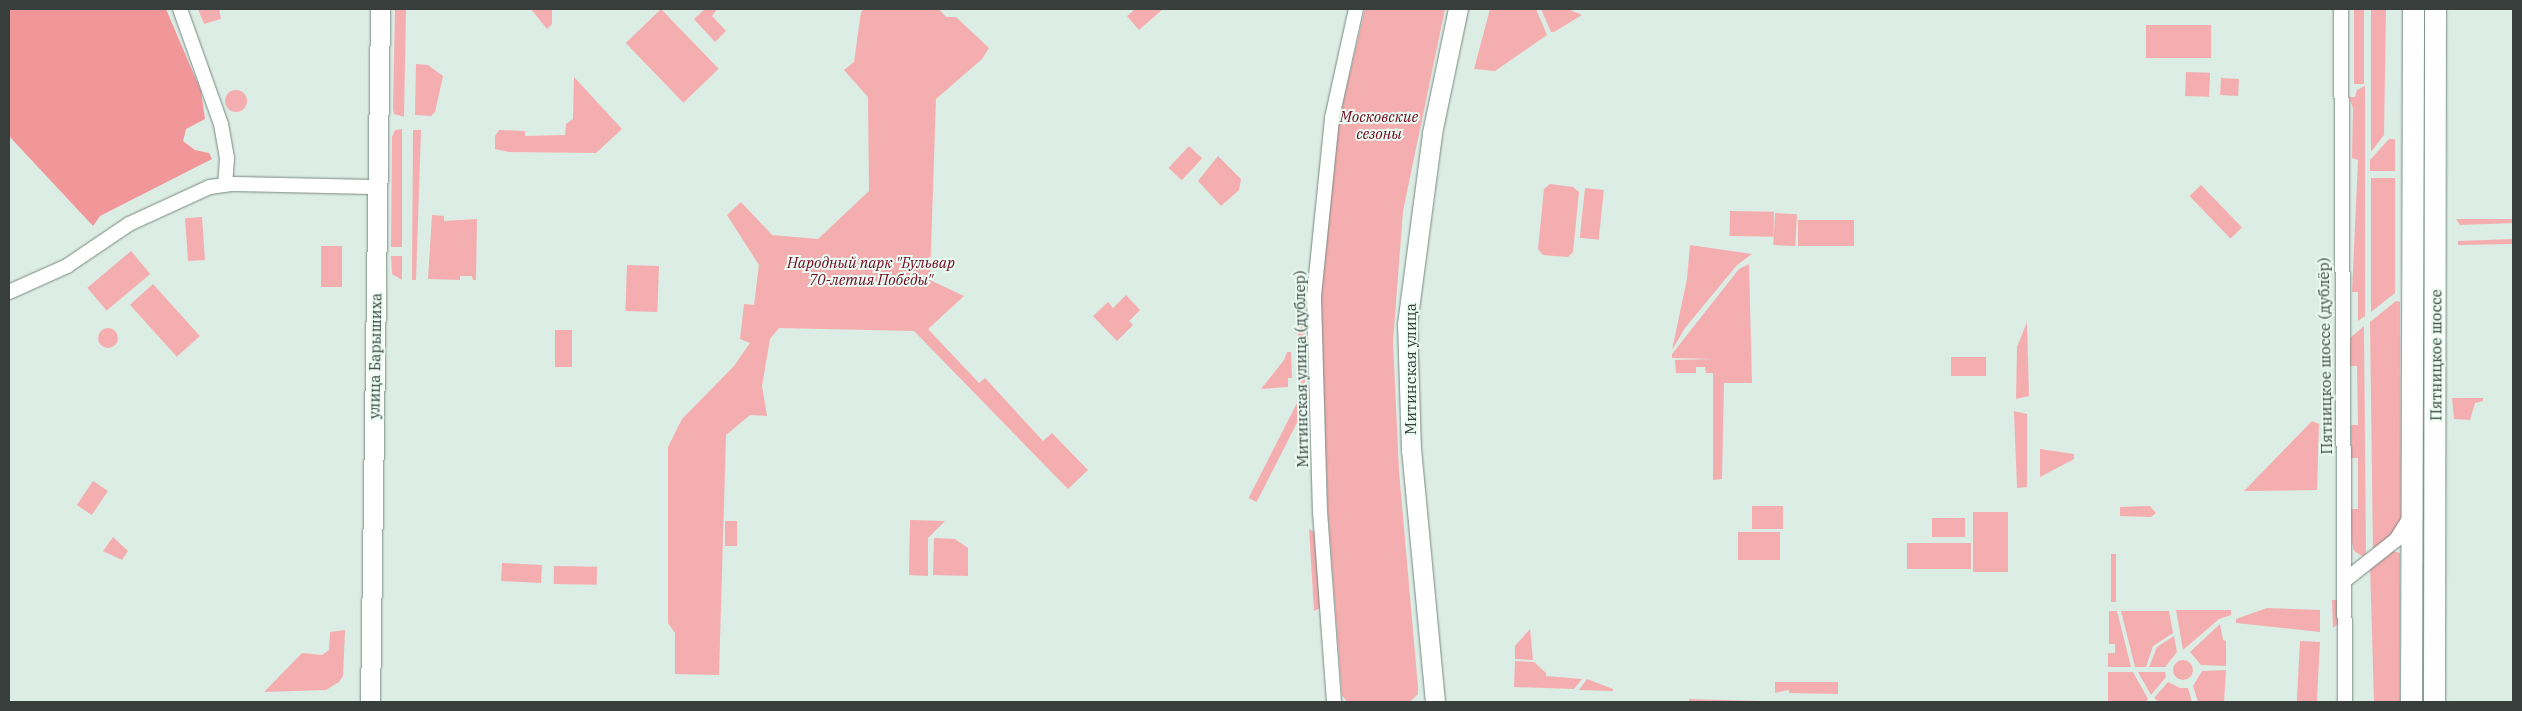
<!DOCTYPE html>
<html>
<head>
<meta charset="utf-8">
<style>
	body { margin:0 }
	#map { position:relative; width:2522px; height:711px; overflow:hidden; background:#dcede5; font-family:"IBM Plex Serif",serif }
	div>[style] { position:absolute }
	.green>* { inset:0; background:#f5aeaf; transform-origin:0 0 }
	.round { border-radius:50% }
	.forest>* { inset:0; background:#f1979a }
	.roads { filter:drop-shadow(0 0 1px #788981) drop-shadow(0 0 1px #788981) }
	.street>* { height:14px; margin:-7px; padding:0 7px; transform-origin:7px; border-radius:7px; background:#fff }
	.secondary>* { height:19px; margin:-9.5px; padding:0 9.5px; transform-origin:9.5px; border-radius:9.5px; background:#fff }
	.primary>* { height:21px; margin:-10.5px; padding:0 10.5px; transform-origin:10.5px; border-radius:10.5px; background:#fff }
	span { translate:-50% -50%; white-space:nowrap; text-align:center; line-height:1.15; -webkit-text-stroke:4px #e9fbf3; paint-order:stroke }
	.park-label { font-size:15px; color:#73061f; font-style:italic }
	.street-label { font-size:15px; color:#373e3b }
	.frame { position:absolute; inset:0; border:10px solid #373e3b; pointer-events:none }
</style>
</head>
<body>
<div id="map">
	<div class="green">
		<i style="clip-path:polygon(198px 9px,219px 9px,221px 19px,204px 24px)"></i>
		<i style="clip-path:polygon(395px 9px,406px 9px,404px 117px,394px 114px,393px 109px)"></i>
		<i style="clip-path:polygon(531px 9px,552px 9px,552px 24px,547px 29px)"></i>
		<i style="left:661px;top:9px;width:83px;height:49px;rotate:46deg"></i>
		<i style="clip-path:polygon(705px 9px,717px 9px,712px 16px,726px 31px,715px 42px,694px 19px)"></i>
		<i style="clip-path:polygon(864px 9px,939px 9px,946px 17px,956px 17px,989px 48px,982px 59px,936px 99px,930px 280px,964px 296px,928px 329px,979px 383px,985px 378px,1043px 441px,1052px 433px,1088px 470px,1068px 489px,914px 331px,779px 328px,770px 339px,762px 386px,767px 416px,750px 415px,726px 435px,719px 675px,675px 674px,675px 633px,668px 623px,668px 447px,682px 419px,734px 366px,750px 343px,740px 339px,744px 304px,754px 305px,759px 265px,727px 215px,741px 202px,772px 235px,818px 239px,869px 191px,868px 97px,844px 70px,854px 62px,861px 12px)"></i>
		<i style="clip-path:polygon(1135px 9px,1163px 9px,1139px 30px,1127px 16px)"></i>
		<i style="clip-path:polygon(1365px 9px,1445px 9px,1403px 211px,1393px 342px,1399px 471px,1418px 687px,1418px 694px,1410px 702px,1347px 702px,1342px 695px,1328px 513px,1320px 298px,1339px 119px)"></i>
		<i style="clip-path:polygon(1490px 9px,1536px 9px,1547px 35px,1495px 71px,1474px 69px)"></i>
		<i style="clip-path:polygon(1541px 9px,1568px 9px,1582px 15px,1554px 32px,1551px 32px)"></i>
		<i style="left:2354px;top:9px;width:10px;height:75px"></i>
		<i style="clip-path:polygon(2371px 9px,2386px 9px,2384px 135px,2371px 152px)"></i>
		<i style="left:2146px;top:25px;width:65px;height:33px"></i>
		<i style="clip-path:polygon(416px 64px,428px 65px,443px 76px,435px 112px,431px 116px,415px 115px)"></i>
		<i style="left:2186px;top:72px;width:24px;height:24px;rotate:2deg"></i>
		<i style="clip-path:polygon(574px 77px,622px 129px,596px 153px,509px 152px,495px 149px,495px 136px,499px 130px,525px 131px,525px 136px,565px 135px,566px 124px,573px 119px)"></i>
		<i style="left:2221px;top:78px;width:18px;height:17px;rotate:3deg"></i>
		<i style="clip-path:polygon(2365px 86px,2365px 316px,2358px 321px,2358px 292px,2352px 292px,2358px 160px,2352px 158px,2353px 108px,2349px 97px,2355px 97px,2357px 90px)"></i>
		<i class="round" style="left:225px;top:90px;width:22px;height:22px"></i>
		<i style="clip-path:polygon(402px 129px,402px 247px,391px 247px,392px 137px,395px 130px)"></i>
		<i style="clip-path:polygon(413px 130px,421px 130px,416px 280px,412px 280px)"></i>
		<i style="clip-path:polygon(2389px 139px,2395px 139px,2395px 171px,2370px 171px,2370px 160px)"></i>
		<i style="left:1189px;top:146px;width:18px;height:30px;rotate:43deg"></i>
		<i style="clip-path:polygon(1218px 156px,1241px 179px,1239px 190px,1221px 206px,1198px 181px)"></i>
		<i style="clip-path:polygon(2371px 178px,2395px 178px,2395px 293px,2371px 312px)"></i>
		<i style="clip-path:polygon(1550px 184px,1573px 187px,1579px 192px,1573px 252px,1568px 257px,1543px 255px,1538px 249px,1544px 189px)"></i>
		<i style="left:2201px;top:185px;width:59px;height:16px;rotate:46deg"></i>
		<i style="left:1585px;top:188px;width:19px;height:50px;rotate:6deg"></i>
		<i style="left:1730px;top:211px;width:44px;height:25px;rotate:1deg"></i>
		<i style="left:1775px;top:213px;width:22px;height:32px;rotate:3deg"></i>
		<i style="clip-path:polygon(432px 215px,444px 216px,444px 221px,477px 219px,476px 280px,473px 280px,472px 276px,460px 276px,460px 280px,428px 279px)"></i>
		<i style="left:202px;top:217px;width:43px;height:17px;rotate:86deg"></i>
		<i style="clip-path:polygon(2456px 219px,2513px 219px,2513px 223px,2460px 225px)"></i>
		<i style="left:1798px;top:220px;width:56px;height:26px"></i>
		<i style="clip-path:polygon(2512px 239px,2512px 244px,2458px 245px,2458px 241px)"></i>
		<i style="clip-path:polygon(1690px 245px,1752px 254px,1737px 265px,1685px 328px,1672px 350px,1687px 279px)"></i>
		<i style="left:321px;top:246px;width:21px;height:41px"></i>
		<i style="left:131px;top:251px;width:30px;height:57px;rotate:50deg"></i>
		<i style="clip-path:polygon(391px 256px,402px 256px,402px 280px,392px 274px)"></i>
		<i style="clip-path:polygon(1749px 264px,1752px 383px,1724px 383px,1722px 479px,1713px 480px,1713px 373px,1706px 373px,1705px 367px,1696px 367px,1696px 373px,1676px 373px,1675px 360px,1714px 359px,1672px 358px,1672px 354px,1739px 269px)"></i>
		<i style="left:627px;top:265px;width:32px;height:46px;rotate:2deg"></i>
		<i style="left:153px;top:284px;width:70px;height:31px;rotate:48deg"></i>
		<i style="clip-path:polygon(1126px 295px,1140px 310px,1129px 321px,1133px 325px,1117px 341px,1093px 316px,1108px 302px,1113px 308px)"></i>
		<i style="clip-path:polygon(2396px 301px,2400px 302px,2401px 530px,2373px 553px,2370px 322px)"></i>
		<i style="clip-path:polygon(1300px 309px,1305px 309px,1305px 384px,1302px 386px,1298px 384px,1297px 350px)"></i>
		<i style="clip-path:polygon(2027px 322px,2029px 396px,2016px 399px,2017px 347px)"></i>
		<i style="clip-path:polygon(2364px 326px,2366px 555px,2362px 556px,2354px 551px,2352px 543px,2351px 509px,2358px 509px,2358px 458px,2351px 458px,2351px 425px,2358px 425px,2357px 366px,2350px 366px,2349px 339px)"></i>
		<i class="round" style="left:98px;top:328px;width:20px;height:20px"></i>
		<i style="left:555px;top:330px;width:17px;height:37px"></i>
		<i style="clip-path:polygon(1287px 352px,1291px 352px,1292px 378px,1288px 378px,1288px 387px,1261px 389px,1284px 360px)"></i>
		<i style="left:1951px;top:357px;width:35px;height:19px"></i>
		<i style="clip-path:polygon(2452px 398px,2483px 398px,2483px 401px,2475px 403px,2470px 420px,2454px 419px)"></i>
		<i style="left:1299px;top:399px;width:9px;height:111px;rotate:27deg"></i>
		<i style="clip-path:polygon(2014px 411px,2027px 414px,2027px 487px,2017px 488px)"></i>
		<i style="clip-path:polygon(2312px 421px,2319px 424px,2317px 490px,2244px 491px)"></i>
		<i style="clip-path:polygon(2040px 449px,2074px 454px,2074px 459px,2040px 477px)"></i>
		<i style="left:93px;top:481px;width:18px;height:29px;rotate:34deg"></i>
		<i style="left:1752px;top:506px;width:31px;height:23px"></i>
		<i style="clip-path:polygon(2150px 506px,2156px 513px,2151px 517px,2120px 516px,2120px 507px)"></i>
		<i style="left:1973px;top:512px;width:35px;height:60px"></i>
		<i style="left:1932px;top:518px;width:33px;height:19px"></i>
		<i style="clip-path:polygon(910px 520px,945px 521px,928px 538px,928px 576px,909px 575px)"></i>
		<i style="left:725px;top:521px;width:12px;height:25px"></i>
		<i style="clip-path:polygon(1309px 529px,1316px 533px,1320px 608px,1314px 611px)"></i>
		<i style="left:1738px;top:532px;width:42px;height:28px"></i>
		<i style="clip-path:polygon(113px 537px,128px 551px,122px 560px,103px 551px)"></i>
		<i style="clip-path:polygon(934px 538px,955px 539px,968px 548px,968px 576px,933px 575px)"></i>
		<i style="left:1907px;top:543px;width:64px;height:26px"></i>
		<i style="clip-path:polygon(2393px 551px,2400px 553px,2400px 702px,2374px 702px,2370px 565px)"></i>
		<i style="left:2111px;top:554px;width:5px;height:48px"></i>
		<i style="left:502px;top:563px;width:40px;height:18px;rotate:3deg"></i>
		<i style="left:554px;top:566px;width:43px;height:18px;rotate:1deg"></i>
		<i style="clip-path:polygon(2332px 600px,2338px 600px,2338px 624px,2333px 628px)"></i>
		<i style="clip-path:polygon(2267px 608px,2320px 610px,2320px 632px,2236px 623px,2236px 619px)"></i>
		<i style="clip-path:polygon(2176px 610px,2231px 610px,2231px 615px,2219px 619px,2183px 650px)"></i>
		<i style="clip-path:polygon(2109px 611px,2117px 611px,2131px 667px,2108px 667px,2108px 653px,2115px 653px,2115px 644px,2109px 644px)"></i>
		<i style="clip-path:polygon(2121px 611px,2169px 611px,2173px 633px,2153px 646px,2146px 667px,2135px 667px)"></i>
		<i style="clip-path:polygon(2220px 624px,2223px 640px,2226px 641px,2226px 666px,2201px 665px,2190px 652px)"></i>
		<i style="clip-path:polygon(1530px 629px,1533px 660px,1515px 659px,1515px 646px)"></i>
		<i style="clip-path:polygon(345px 630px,343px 676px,339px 682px,326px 690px,264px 692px,302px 653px,322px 655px,329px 650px,330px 632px)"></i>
		<i style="clip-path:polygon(2174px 636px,2177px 652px,2165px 667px,2149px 667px,2157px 647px)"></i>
		<i style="left:2300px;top:641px;width:20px;height:61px;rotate:3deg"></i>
		<i class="round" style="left:2173px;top:660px;width:20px;height:20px"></i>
		<i style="clip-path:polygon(1515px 661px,1534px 662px,1546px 673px,1546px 676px,1582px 679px,1574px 689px,1514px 687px)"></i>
		<i style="clip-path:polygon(2226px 670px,2224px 702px,2198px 702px,2193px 686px,2202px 671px)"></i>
		<i style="clip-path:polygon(2108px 672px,2133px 672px,2148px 699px,2146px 702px,2108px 702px)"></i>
		<i style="clip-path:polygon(2138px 672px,2165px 672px,2166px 677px,2151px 695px)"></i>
		<i style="clip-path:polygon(1587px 679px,1613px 689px,1613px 691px,1579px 690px)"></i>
		<i style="clip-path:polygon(1775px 682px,1838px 682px,1838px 694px,1789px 693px,1789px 690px,1775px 693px)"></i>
		<i style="clip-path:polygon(2168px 682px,2180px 688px,2188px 688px,2192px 702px,2159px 702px,2154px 698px)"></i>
		<i style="clip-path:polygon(1689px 699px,1759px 701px,1759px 702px,1689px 702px)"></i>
	</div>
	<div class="forest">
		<i style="clip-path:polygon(9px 9px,166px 9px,201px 91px,205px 119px,186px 129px,183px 141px,195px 150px,209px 153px,212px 159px,100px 216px,93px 226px,9px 136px)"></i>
	</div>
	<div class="roads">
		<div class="street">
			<i style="left:180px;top:9px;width:122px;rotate:70.4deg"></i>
			<i style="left:221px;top:124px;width:35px;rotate:80deg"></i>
			<i style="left:227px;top:158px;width:26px;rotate:94deg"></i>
			<i style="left:2341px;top:9px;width:693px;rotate:89.67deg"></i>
			<i style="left:9px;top:292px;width:64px;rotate:-24.1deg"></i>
			<i style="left:67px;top:266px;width:75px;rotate:-34.1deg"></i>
			<i style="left:129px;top:224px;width:89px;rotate:-24.6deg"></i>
			<i style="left:210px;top:187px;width:21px;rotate:-8deg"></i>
			<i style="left:231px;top:184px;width:146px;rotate:1.2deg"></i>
			<i style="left:2344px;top:581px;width:66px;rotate:-38.3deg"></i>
			<i style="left:2396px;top:540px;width:26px;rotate:-58deg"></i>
			<i style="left:1334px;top:702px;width:190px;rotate:-94.2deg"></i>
			<i style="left:1320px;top:513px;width:217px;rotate:-91.6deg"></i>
			<i style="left:1314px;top:296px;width:179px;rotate:-84.2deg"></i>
			<i style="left:1332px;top:118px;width:112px;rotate:-77.6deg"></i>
		</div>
		<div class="secondary">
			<i style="left:370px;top:702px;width:693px;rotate:-89.17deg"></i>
			<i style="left:1435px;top:702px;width:253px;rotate:-95.4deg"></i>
			<i style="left:1411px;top:450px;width:126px;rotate:-91.8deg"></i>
			<i style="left:1407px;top:324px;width:193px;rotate:-82.5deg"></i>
			<i style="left:1432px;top:133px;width:127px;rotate:-78.2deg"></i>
		</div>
		<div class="primary">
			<i style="left:2411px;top:702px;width:693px;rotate:-89.83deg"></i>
			<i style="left:2434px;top:702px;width:693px;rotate:-89.92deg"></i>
		</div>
	</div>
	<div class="park-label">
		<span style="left:1379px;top:125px">Московские<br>сезоны</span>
		<span style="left:871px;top:271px">Народный парк "Бульвар<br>70-летия Победы"</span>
	</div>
	<div class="street-label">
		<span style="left:2436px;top:355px;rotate:-90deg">Пятницкое шоссе</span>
		<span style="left:375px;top:356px;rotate:-89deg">улица Барышиха</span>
		<span style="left:2325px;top:356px;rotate:-91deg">Пятницкое шоссе (дублёр)</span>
		<span style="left:1301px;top:369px;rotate:-91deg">Митинская улица (дублер)</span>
		<span style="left:1411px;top:369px;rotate:-90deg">Митинская улица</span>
	</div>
	<div class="frame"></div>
</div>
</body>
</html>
